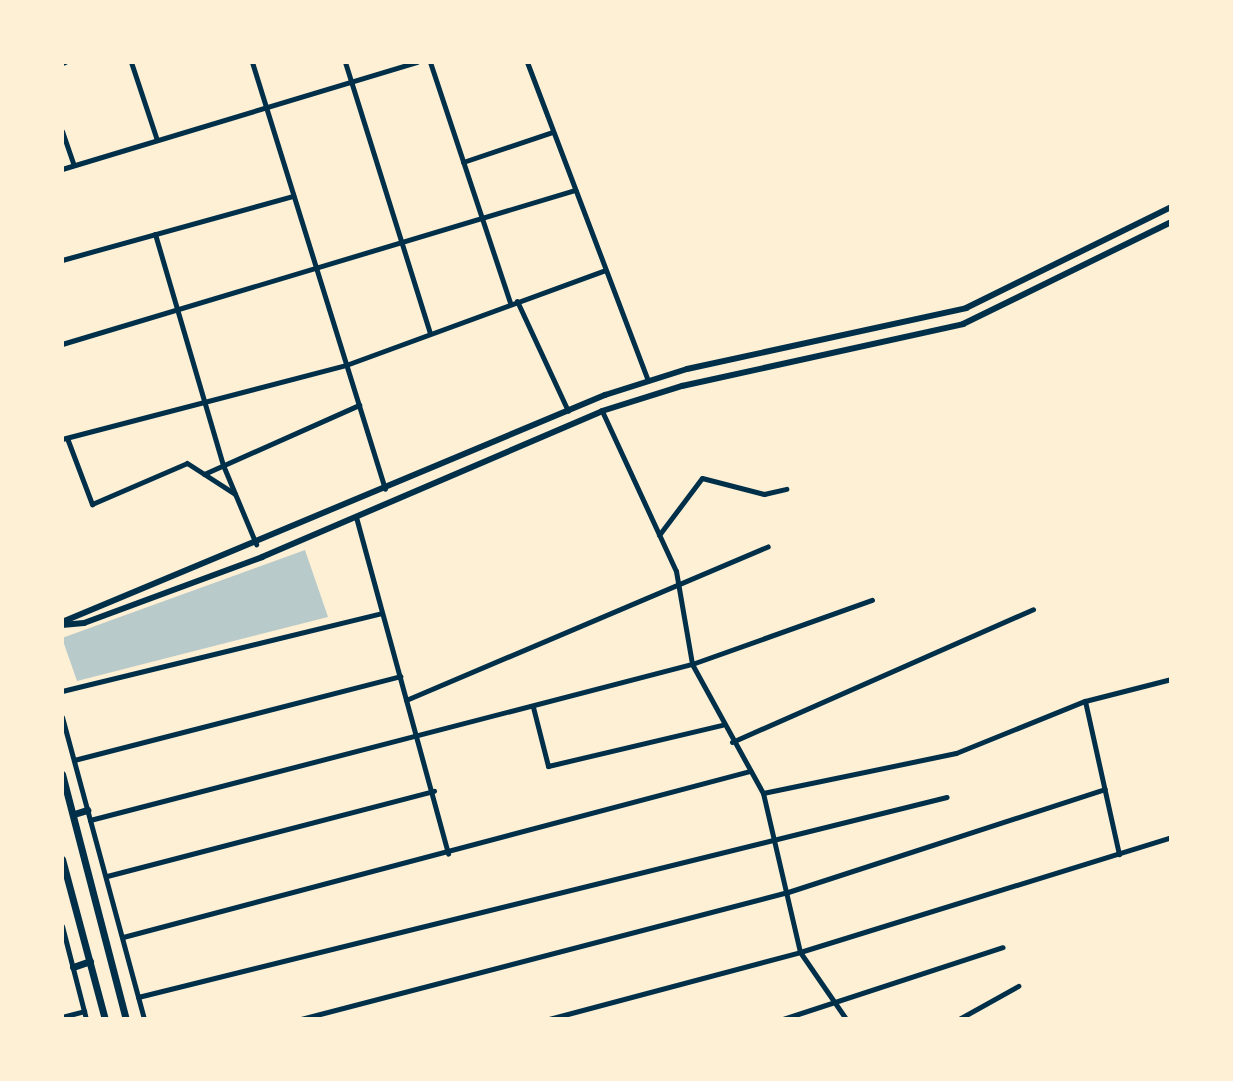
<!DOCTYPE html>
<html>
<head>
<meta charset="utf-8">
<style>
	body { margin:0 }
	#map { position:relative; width:1233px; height:1081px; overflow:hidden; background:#fdf0d5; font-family:"Fira Sans Condensed",sans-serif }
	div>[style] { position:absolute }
	.green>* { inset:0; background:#b9caca }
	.minor>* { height:5px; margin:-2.5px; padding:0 2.5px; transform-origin:2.5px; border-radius:2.5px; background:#003049 }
	.tertiary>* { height:6px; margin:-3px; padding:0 3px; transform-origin:3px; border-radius:3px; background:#003049 }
	.secondary>* { height:7px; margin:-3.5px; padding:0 3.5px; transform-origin:3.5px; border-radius:3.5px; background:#003049 }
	span { translate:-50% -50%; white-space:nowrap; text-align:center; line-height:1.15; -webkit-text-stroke:7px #fdf0d5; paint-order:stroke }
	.frame { position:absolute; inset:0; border:64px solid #fdf0d5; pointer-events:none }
</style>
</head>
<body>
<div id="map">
	<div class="green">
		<i style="clip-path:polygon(305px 550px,328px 617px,77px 681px,62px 638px)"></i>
	</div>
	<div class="minor">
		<i style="left:131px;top:62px;width:82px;rotate:71.6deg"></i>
		<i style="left:252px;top:62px;width:447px;rotate:72.7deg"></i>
		<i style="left:345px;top:62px;width:284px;rotate:72.6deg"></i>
		<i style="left:430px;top:62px;width:254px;rotate:71.6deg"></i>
		<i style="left:527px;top:62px;width:341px;rotate:69.2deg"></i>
		<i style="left:62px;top:63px;width:3px;rotate:-18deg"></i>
		<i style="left:62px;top:131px;width:36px;rotate:71deg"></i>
		<i style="left:463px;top:162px;width:94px;rotate:-18.6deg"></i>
		<i style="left:62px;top:169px;width:371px;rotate:-16.8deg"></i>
		<i style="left:155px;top:234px;width:241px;rotate:73.6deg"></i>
		<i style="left:223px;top:465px;width:86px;rotate:67.3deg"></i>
		<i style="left:62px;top:260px;width:240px;rotate:-15.5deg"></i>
		<i style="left:517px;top:301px;width:121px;rotate:65.1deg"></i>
		<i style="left:62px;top:344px;width:536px;rotate:-16.71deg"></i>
		<i style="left:602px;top:411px;width:176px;rotate:65.2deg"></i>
		<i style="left:676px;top:571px;width:94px;rotate:80.2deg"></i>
		<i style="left:692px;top:664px;width:147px;rotate:61.2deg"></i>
		<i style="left:763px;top:793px;width:163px;rotate:76.9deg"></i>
		<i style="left:800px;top:952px;width:81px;rotate:55.5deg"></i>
		<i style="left:67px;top:438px;width:71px;rotate:69.3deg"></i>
		<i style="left:92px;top:504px;width:103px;rotate:-23.3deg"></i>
		<i style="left:187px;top:463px;width:57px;rotate:32.9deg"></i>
		<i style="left:62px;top:439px;width:293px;rotate:-14.6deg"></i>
		<i style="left:346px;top:365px;width:276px;rotate:-20.1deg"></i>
		<i style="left:204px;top:474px;width:170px;rotate:-24deg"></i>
		<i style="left:356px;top:517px;width:349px;rotate:74.7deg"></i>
		<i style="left:659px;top:535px;width:71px;rotate:-53deg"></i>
		<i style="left:702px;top:478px;width:64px;rotate:14.5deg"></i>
		<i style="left:764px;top:494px;width:23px;rotate:-13deg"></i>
		<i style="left:62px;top:691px;width:329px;rotate:-13.7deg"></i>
		<i style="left:406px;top:700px;width:393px;rotate:-23deg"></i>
		<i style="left:1085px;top:701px;width:157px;rotate:77.5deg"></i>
		<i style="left:533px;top:707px;width:61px;rotate:75.7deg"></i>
		<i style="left:548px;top:766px;width:179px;rotate:-13.3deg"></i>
		<i style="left:62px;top:717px;width:313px;rotate:74.8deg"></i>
		<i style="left:732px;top:742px;width:329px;rotate:-23.8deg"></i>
		<i style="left:74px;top:760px;width:337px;rotate:-14.4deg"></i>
		<i style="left:763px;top:793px;width:197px;rotate:-11.7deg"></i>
		<i style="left:956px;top:753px;width:139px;rotate:-22deg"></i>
		<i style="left:1085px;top:701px;width:89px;rotate:-14.3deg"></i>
		<i style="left:90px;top:820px;width:622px;rotate:-14.53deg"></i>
		<i style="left:692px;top:664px;width:191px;rotate:-19.6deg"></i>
		<i style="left:107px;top:876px;width:338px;rotate:-14.6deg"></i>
		<i style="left:62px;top:926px;width:96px;rotate:75.5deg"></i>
		<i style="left:123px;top:937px;width:649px;rotate:-14.83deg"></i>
		<i style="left:138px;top:997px;width:833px;rotate:-13.89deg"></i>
		<i style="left:62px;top:1017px;width:23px;rotate:-15deg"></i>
		<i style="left:301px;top:1019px;width:503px;rotate:-14.62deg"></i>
		<i style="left:788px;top:892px;width:333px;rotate:-18deg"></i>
		<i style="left:549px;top:1019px;width:260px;rotate:-14.9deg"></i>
		<i style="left:800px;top:952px;width:388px;rotate:-17.2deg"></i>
		<i style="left:783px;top:1019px;width:231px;rotate:-18.1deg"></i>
		<i style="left:959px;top:1019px;width:68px;rotate:-29.2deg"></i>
	</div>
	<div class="tertiary">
		<i style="left:62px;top:622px;width:589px;rotate:-22.69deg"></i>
		<i style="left:605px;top:395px;width:86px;rotate:-17.6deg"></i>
		<i style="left:687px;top:369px;width:286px;rotate:-12.3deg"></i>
		<i style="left:966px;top:308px;width:229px;rotate:-26.2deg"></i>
		<i style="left:62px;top:625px;width:22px;rotate:-5deg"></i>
		<i style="left:84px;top:623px;width:190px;rotate:-20.3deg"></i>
		<i style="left:262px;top:557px;width:370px;rotate:-23.2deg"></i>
		<i style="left:602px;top:411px;width:84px;rotate:-17.4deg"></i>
		<i style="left:682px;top:386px;width:288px;rotate:-12.4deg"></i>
		<i style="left:963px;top:324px;width:232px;rotate:-26.1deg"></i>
	</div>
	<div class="secondary">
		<i style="left:62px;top:774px;width:253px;rotate:75.4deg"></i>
		<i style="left:74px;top:814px;width:14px;rotate:-17deg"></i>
		<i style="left:62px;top:859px;width:166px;rotate:75deg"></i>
		<i style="left:73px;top:967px;width:18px;rotate:-19deg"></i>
	</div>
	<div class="frame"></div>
</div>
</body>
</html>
